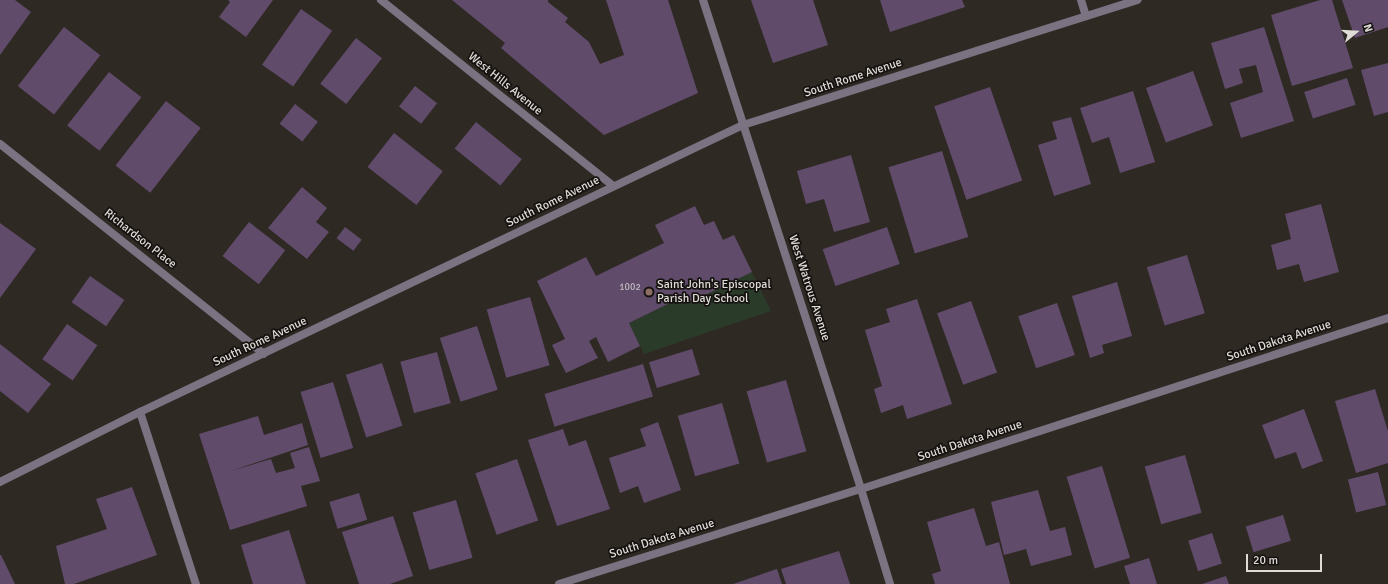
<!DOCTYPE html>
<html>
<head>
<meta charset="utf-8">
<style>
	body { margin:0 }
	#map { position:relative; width:1388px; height:584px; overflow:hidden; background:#2f2924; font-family:Signika,sans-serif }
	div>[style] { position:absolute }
	.green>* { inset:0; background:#2b3b29 }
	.building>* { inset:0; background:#604b6b; transform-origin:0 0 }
	.minor>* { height:8px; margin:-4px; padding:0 4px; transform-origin:4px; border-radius:4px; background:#7b7282 }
	.tertiary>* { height:8px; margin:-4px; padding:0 4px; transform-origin:4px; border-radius:4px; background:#7b7282 }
	.dots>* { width:11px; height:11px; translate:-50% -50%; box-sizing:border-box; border:2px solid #151210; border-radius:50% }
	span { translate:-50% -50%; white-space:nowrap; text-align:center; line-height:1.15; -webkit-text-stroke:3.5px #151210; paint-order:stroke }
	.number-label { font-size:10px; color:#bfb8bd }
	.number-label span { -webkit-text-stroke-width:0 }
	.street-label { font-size:12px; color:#dfdcd8 }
	.poi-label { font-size:12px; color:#dfdcd8 }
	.left { translate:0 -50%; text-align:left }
	.north { position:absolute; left:1336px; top:12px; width:40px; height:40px; -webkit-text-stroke:3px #151210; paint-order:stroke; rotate:72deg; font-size:11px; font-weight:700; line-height:16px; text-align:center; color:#dfdcd8 }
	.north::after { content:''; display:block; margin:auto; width:14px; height:18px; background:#dfdcd8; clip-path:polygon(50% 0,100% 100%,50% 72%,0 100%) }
	.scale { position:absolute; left:1246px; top:554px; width:76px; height:18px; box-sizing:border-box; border:2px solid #dfdcd8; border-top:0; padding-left:5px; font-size:12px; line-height:14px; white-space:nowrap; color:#dfdcd8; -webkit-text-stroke:3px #151210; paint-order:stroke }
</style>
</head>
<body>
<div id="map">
	<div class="green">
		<i style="clip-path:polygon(752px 272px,771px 311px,644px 354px,629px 323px,688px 294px,691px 302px)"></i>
	</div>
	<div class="building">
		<i style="clip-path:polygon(0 0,15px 0,31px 12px,0 55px)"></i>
		<i style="clip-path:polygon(228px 0,273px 0,246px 37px,219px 17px,230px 2px)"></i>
		<i style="clip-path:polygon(452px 0,548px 0,548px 2px,568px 18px,565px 22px,589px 42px,600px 64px,624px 55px,606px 0,668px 0,698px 93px,604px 135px,501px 48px,505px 43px)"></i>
		<i style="clip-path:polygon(751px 0,813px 0,828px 45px,773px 63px)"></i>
		<i style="clip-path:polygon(880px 0,962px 0,965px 7px,890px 32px)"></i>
		<i style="clip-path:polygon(1320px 0,1332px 0,1353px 68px,1292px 86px,1271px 15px)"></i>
		<i style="clip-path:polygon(1342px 0,1388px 0,1388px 27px,1355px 38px)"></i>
		<i style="left:301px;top:9px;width:38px;height:68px;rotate:35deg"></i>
		<i style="left:64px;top:27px;width:46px;height:75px;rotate:38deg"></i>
		<i style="clip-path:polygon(1264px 27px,1294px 121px,1241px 138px,1230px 103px,1263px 92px,1256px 65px,1239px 69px,1243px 83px,1225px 89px,1211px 43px)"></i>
		<i style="left:356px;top:38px;width:33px;height:58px;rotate:38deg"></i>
		<i style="clip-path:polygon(1388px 63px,1388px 112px,1374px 116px,1361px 70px)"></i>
		<i style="left:1193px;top:71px;width:58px;height:50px;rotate:70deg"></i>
		<i style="left:109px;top:72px;width:41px;height:68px;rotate:38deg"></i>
		<i style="left:1347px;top:78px;width:28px;height:45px;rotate:72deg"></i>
		<i style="left:415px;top:86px;width:28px;height:26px;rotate:38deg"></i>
		<i style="left:990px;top:87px;width:99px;height:59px;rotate:71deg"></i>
		<i style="clip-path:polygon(1133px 91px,1155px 162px,1120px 173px,1109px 137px,1092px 143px,1080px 108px)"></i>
		<i style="left:166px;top:101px;width:44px;height:82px;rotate:38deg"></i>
		<i style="left:295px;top:104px;width:29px;height:25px;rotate:38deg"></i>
		<i style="clip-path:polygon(1071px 117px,1091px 184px,1054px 196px,1038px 145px,1057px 139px,1052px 122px)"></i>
		<i style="left:476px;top:122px;width:59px;height:34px;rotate:39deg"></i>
		<i style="left:394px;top:133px;width:62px;height:43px;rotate:38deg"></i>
		<i style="left:942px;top:151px;width:90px;height:56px;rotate:73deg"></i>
		<i style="clip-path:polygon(851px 155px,870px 222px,834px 232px,824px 199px,806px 204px,797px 171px)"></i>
		<i style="clip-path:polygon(302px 187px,327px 208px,316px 222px,329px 232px,307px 259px,268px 228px)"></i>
		<i style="clip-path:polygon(1321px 204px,1339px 272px,1304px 282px,1299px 264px,1277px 270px,1271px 245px,1291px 239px,1285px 214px)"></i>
		<i style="clip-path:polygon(695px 206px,704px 225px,714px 221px,723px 240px,734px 235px,752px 272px,691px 302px,688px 294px,629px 323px,640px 346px,608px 362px,596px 337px,589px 341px,598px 358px,566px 373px,552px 345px,565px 339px,537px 281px,586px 257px,596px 276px,664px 243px,655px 225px)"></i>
		<i style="left:249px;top:222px;width:46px;height:43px;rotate:38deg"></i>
		<i style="clip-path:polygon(0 223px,36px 249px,0 298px)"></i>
		<i style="left:345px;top:227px;width:21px;height:14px;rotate:37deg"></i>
		<i style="left:887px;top:227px;width:39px;height:68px;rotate:71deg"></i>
		<i style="left:1187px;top:255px;width:61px;height:42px;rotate:73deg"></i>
		<i style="left:90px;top:276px;width:42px;height:32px;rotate:35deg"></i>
		<i style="clip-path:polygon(1117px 282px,1132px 336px,1102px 345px,1104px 353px,1090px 358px,1072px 296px)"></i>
		<i style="left:530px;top:297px;width:71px;height:45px;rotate:74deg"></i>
		<i style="clip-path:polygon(917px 299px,952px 404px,907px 419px,903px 405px,881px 413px,874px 389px,882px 386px,865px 330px,890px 322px,886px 309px)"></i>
		<i style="left:971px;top:301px;width:76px;height:36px;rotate:70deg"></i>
		<i style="left:1057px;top:303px;width:55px;height:41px;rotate:71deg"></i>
		<i style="left:67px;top:324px;width:37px;height:43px;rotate:35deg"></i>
		<i style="left:477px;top:326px;width:67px;height:39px;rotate:72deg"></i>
		<i style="clip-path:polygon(0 344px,51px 384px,28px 413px,0 391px)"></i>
		<i style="left:692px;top:349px;width:27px;height:45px;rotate:73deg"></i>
		<i style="left:437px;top:352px;width:53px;height:38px;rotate:75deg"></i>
		<i style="left:382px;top:363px;width:66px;height:38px;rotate:72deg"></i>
		<i style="left:643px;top:364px;width:34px;height:103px;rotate:73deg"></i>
		<i style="left:786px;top:380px;width:74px;height:41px;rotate:74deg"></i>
		<i style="left:333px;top:382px;width:69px;height:34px;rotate:73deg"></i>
		<i style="clip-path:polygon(1375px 389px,1388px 431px,1388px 463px,1356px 473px,1335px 401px)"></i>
		<i style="left:722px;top:403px;width:63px;height:46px;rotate:74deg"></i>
		<i style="clip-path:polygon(1304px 409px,1323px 461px,1302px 469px,1296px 452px,1275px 459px,1262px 425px)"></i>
		<i style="clip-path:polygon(258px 416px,264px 435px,302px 423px,308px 445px,231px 471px,271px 459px,276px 473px,295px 468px,290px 453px,309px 447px,320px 481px,301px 486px,307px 506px,230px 530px,199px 434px)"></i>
		<i style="clip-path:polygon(658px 422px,681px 490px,644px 503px,638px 486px,620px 493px,609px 458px,646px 446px,640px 429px)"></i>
		<i style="clip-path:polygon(563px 429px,569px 446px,586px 440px,610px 509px,557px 526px,528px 440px)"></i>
		<i style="left:1185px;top:455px;width:60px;height:42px;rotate:74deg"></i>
		<i style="left:517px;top:459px;width:65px;height:44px;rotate:71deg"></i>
		<i style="left:1102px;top:466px;width:96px;height:37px;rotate:73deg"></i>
		<i style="left:1378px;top:472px;width:34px;height:31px;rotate:76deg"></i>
		<i style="clip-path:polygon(132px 487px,157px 555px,74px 584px,65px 584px,56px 546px,107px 529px,96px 499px)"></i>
		<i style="clip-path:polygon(1038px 490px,1050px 531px,1065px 527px,1072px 555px,1031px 566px,1026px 549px,1004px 555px,991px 502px)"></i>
		<i style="left:359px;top:493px;width:28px;height:31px;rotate:73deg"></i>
		<i style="left:456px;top:500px;width:60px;height:45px;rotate:74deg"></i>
		<i style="clip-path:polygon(974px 508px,986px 546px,999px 542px,1010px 584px,935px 584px,932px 574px,941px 571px,927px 522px)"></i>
		<i style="left:1283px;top:515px;width:27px;height:39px;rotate:73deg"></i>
		<i style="clip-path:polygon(393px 516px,413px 576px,390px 584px,359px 584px,342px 532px)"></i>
		<i style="clip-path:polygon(289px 530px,306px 584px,253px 584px,241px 545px)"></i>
		<i style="left:1212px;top:533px;width:32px;height:25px;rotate:72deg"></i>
		<i style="clip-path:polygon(839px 551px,850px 584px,786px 584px,781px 569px)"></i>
		<i style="clip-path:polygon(0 555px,1px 555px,15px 584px,0 584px)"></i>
		<i style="clip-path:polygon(1149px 558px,1157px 584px,1130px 584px,1124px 566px)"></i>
		<i style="clip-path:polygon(777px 569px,782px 584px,733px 584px)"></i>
		<i style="clip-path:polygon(1226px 576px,1229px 584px,1202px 584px)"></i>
	</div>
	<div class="minor">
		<i style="left:381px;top:0;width:297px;rotate:38.7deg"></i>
		<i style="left:703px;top:0;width:514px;rotate:72.09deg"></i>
		<i style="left:861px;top:489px;width:99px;rotate:73deg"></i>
		<i style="left:1081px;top:0;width:17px;rotate:73deg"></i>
		<i style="left:0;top:144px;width:337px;rotate:38.5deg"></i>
		<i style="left:140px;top:412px;width:181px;rotate:72deg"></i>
		<i style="left:559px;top:584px;width:317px;rotate:-17.5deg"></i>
		<i style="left:861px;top:489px;width:554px;rotate:-17.98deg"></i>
	</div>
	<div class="tertiary">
		<i style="left:0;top:482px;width:157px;rotate:-26.6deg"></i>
		<i style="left:140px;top:412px;width:668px;rotate:-25.45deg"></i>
		<i style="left:743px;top:125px;width:414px;rotate:-17.6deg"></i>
	</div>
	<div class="dots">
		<i style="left:649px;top:292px;background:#8d6e63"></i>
	</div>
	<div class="number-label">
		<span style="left:630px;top:288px">1002</span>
	</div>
	<div class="street-label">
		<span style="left:853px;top:78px;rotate:-18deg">South Rome Avenue</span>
		<span style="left:505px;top:84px;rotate:39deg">West Hills Avenue</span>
		<span style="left:553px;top:202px;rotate:-26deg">South Rome Avenue</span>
		<span style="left:140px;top:239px;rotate:38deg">Richardson Place</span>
		<span style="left:809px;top:288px;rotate:72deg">West Watrous Avenue</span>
		<span style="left:1279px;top:341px;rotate:-18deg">South Dakota Avenue</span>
		<span style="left:260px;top:342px;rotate:-25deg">South Rome Avenue</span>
		<span style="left:970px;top:441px;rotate:-18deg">South Dakota Avenue</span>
		<span style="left:662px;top:539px;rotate:-17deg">South Dakota Avenue</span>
	</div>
	<div class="poi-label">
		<span class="left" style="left:657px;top:292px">Saint John's Episcopal<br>Parish Day School</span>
	</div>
	<div class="north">N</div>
	<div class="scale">20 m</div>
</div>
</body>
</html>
